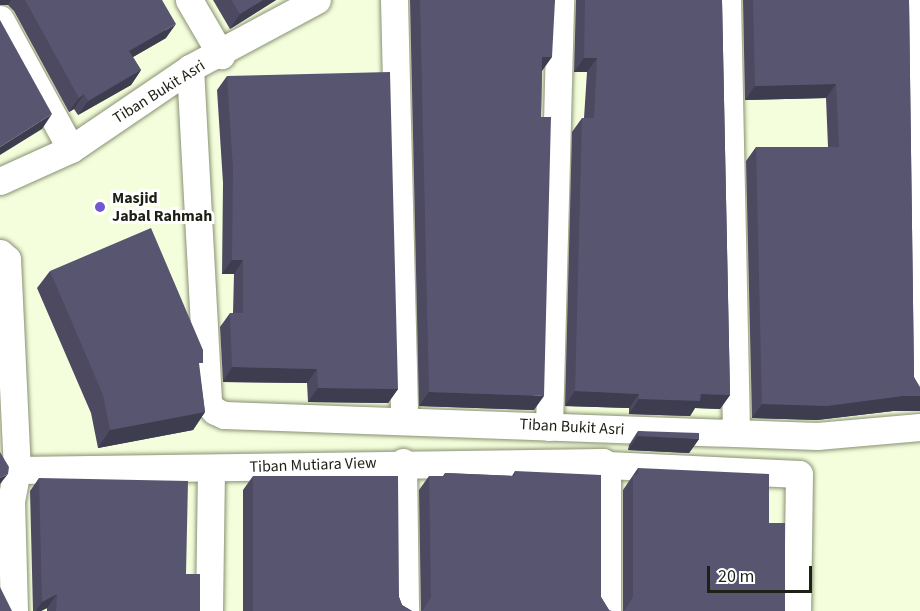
<!DOCTYPE html>
<html>
<head>
<meta charset="utf-8">
<style>
	body { margin:0 }
	#map { position:relative; width:920px; height:611px; overflow:hidden; background:#f4fedc; font-family:"Source Sans 3",sans-serif }
	div>[style] { position:absolute }
	.roads { filter:drop-shadow(0 0 2px #889172) drop-shadow(0 0 2px #889172) }
	.street>* { height:27px; margin:-13.5px; padding:0 13.5px; transform-origin:13.5px; border-radius:13.5px; background:#fff }
	.wall>* { inset:0; background:#4c4961 }
	.shaded-wall>* { inset:0; background:#3e3c4f }
	.building>* { inset:0; background:#585571 }
	.dots>* { width:16px; height:16px; translate:-50% -50%; box-sizing:border-box; border:3px solid #fff; border-radius:50% }
	span { translate:-50% -50%; white-space:nowrap; text-align:center; line-height:1.15; -webkit-text-stroke:6px #fff; paint-order:stroke }
	.street-label { font-size:16px; color:#1d2014 }
	.poi-label { font-size:16px; color:#1d2014; font-weight:700 }
	.left { translate:0 -50%; text-align:left }
	.scale { position:absolute; left:707px; top:566px; width:105px; height:27px; box-sizing:border-box; border:3px solid #1d2014; border-top:0; padding-left:8px; font-size:18px; line-height:21px; white-space:nowrap; color:#1d2014; -webkit-text-stroke:4px #fff; paint-order:stroke }
</style>
</head>
<body>
<div id="map">
	<div class="roads">
		<div class="street">
			<i style="left:189px;top:0;width:64px;rotate:59.8deg"></i>
			<i style="left:394px;top:0;width:419px;rotate:88.6deg"></i>
			<i style="left:727px;top:0;width:433px;rotate:88.8deg"></i>
			<i style="left:915px;top:0;width:391px;rotate:89.3deg"></i>
			<i style="left:0;top:19px;width:148px;rotate:61.4deg"></i>
			<i style="left:190px;top:68px;width:336px;rotate:86.9deg"></i>
			<i style="left:208px;top:404px;width:10px;rotate:45deg"></i>
			<i style="left:215px;top:411px;width:10px;rotate:24deg"></i>
			<i style="left:224px;top:415px;width:593px;rotate:2.03deg"></i>
			<i style="left:817px;top:436px;width:103px;rotate:-5deg"></i>
			<i style="left:0;top:181px;width:78px;rotate:-24.3deg"></i>
			<i style="left:71px;top:149px;width:144px;rotate:-34.2deg"></i>
			<i style="left:190px;top:68px;width:144px;rotate:-28.2deg"></i>
			<i style="left:0;top:253px;width:9px;rotate:41deg"></i>
			<i style="left:7px;top:259px;width:211px;rotate:87.3deg"></i>
			<i style="left:17px;top:470px;width:33px;rotate:101deg"></i>
			<i style="left:11px;top:502px;width:109px;rotate:88.4deg"></i>
			<i style="left:549px;top:427px;width:427px;rotate:-88.5deg"></i>
			<i style="left:403px;top:462px;width:149px;rotate:89.2deg"></i>
			<i style="left:607px;top:465px;width:192px;rotate:2.7deg"></i>
			<i style="left:799px;top:474px;width:137px;rotate:90.8deg"></i>
			<i style="left:17px;top:470px;width:586px;rotate:-0.78deg"></i>
			<i style="left:603px;top:462px;width:5px;rotate:37deg"></i>
			<i style="left:607px;top:465px;width:146px;rotate:90deg"></i>
			<i style="left:209px;top:611px;width:143px;rotate:-89.2deg"></i>
		</div>
	</div>
	<div class="wall">
		<i style="clip-path:polygon(0 0,162px 0,166px 38px,133px 57px,141px 70px,131px 85px,78px 115px,74px 109px,69px 112px,14px 11px,8px 5px,0 5px)"></i>
		<i style="clip-path:polygon(213px 0,276px 0,230px 29px)"></i>
		<i style="clip-path:polygon(410px 0,555px 0,542px 71px,534px 410px,419px 406px)"></i>
		<i style="clip-path:polygon(576px 0,722px 0,730px 395px,720px 409px,695px 408px,690px 416px,629px 414px,629px 408px,565px 406px,572px 132px,582px 118px,584px 118px,587px 72px,574px 72px)"></i>
		<i style="clip-path:polygon(743px 0,909px 0,914px 377px,920px 396px,920px 411px,893px 411px,817px 420px,752px 418px,746px 161px,756px 147px,828px 147px,826px 98px,745px 100px)"></i>
		<i style="clip-path:polygon(227px 76px,398px 389px,388px 403px,308px 402px,307px 383px,223px 382px,220px 327px,230px 313px,233px 313px,234px 274px,222px 274px,223px 183px,217px 90px)"></i>
		<i style="clip-path:polygon(50px 271px,199px 369px,205px 412px,193px 430px,98px 448px,91px 413px,37px 288px)"></i>
		<i style="clip-path:polygon(638px 431px,699px 439px,689px 453px,628px 450px,629px 445px)"></i>
		<i style="clip-path:polygon(638px 468px,769px 523px,785px 611px,623px 611px,623px 490px)"></i>
		<i style="clip-path:polygon(515px 471px,601px 597px,609px 610px,421px 611px,419px 490px,429px 476px,443px 476px,445px 473px,512px 476px)"></i>
		<i style="clip-path:polygon(253px 476px,399px 597px,402px 605px,412px 611px,243px 611px,243px 490px)"></i>
		<i style="clip-path:polygon(39px 478px,186px 574px,200px 611px,47px 611px,47px 608px,41px 611px,33px 611px,30px 491px)"></i>
	</div>
	<div class="shaded-wall">
		<i style="clip-path:polygon(0 0,11px 0,8px 5px,0 5px)"></i>
		<i style="clip-path:polygon(263px 0,276px 0,230px 29px,240px 14px)"></i>
		<i style="clip-path:polygon(176px 24px,166px 38px,119px 65px,129px 51px)"></i>
		<i style="clip-path:polygon(542px 57px,552px 57px,542px 71px,532px 71px)"></i>
		<i style="clip-path:polygon(584px 58px,597px 58px,587px 72px,574px 72px)"></i>
		<i style="clip-path:polygon(141px 70px,131px 85px,78px 115px,88px 101px)"></i>
		<i style="clip-path:polygon(836px 84px,826px 98px,745px 100px,755px 86px)"></i>
		<i style="clip-path:polygon(84px 94px,74px 109px,69px 112px,79px 98px)"></i>
		<i style="clip-path:polygon(52px 114px,42px 129px,0 155px,0 147px)"></i>
		<i style="clip-path:polygon(232px 260px,243px 260px,234px 274px,222px 274px)"></i>
		<i style="clip-path:polygon(232px 367px,317px 369px,307px 383px,223px 382px)"></i>
		<i style="clip-path:polygon(318px 388px,398px 389px,388px 403px,308px 402px)"></i>
		<i style="clip-path:polygon(575px 391px,639px 394px,629px 408px,565px 406px)"></i>
		<i style="clip-path:polygon(429px 392px,544px 396px,534px 410px,419px 406px)"></i>
		<i style="clip-path:polygon(701px 394px,730px 395px,720px 409px,695px 408px,690px 416px,629px 414px,639px 399px)"></i>
		<i style="clip-path:polygon(903px 396px,920px 396px,920px 411px,893px 411px,817px 420px,752px 418px,762px 404px)"></i>
		<i style="clip-path:polygon(205px 412px,193px 430px,98px 448px,110px 430px)"></i>
		<i style="clip-path:polygon(638px 436px,699px 439px,689px 453px,628px 450px)"></i>
		<i style="clip-path:polygon(8px 474px,0 484px,0 478px)"></i>
		<i style="clip-path:polygon(57px 594px,47px 608px,41px 611px,36px 611px,42px 602px)"></i>
	</div>
	<div class="building">
		<i style="clip-path:polygon(25px 0,162px 0,176px 24px,129px 51px,141px 70px,88px 101px,84px 94px,79px 98px)"></i>
		<i style="clip-path:polygon(231px 0,263px 0,240px 14px)"></i>
		<i style="clip-path:polygon(420px 0,555px 0,552px 57px,542px 57px,541px 117px,551px 117px,544px 396px,429px 392px)"></i>
		<i style="clip-path:polygon(585px 0,722px 0,730px 395px,701px 394px,700px 401px,639px 399px,639px 394px,575px 391px,582px 118px,594px 118px,597px 58px,584px 58px)"></i>
		<i style="clip-path:polygon(753px 0,909px 0,914px 377px,920px 387px,920px 396px,903px 396px,827px 406px,762px 404px,756px 147px,839px 147px,836px 84px,755px 86px)"></i>
		<i style="clip-path:polygon(0 20px,52px 114px,0 147px)"></i>
		<i style="clip-path:polygon(390px 72px,398px 389px,318px 388px,317px 369px,232px 367px,230px 313px,243px 313px,243px 260px,232px 260px,233px 168px,227px 76px)"></i>
		<i style="clip-path:polygon(151px 228px,203px 350px,203px 363px,199px 363px,205px 412px,110px 430px,103px 395px,50px 271px)"></i>
		<i style="clip-path:polygon(638px 431px,699px 433px,699px 439px,638px 436px)"></i>
		<i style="clip-path:polygon(0 452px,9px 467px,8px 474px,0 478px)"></i>
		<i style="clip-path:polygon(638px 468px,769px 474px,769px 523px,785px 523px,785px 611px,622px 611px,625px 610px,633px 597px,633px 476px,638px 474px)"></i>
		<i style="clip-path:polygon(515px 471px,601px 475px,601px 597px,609px 610px,612px 611px,420px 611px,423px 610px,431px 597px,429px 476px,445px 476px,445px 473px,515px 476px)"></i>
		<i style="clip-path:polygon(253px 476px,398px 476px,399px 597px,402px 605px,412px 611px,253px 611px)"></i>
		<i style="clip-path:polygon(39px 478px,188px 481px,186px 574px,200px 574px,200px 611px,56px 611px,57px 594px,42px 602px)"></i>
		<i style="clip-path:polygon(0 587px,12px 611px,0 611px)"></i>
	</div>
	<div class="dots">
		<i style="left:100px;top:207px;background:#7257d1"></i>
	</div>
	<div class="street-label">
		<span style="left:159px;top:92px;rotate:-32deg">Tiban Bukit Asri</span>
		<span style="left:572px;top:427px;rotate:3deg">Tiban Bukit Asri</span>
		<span style="left:313px;top:465px;rotate:-2deg">Tiban Mutiara View</span>
	</div>
	<div class="poi-label">
		<span class="left" style="left:112px;top:207px">Masjid<br>Jabal Rahmah</span>
	</div>
	<div class="scale">20 m</div>
</div>
</body>
</html>
